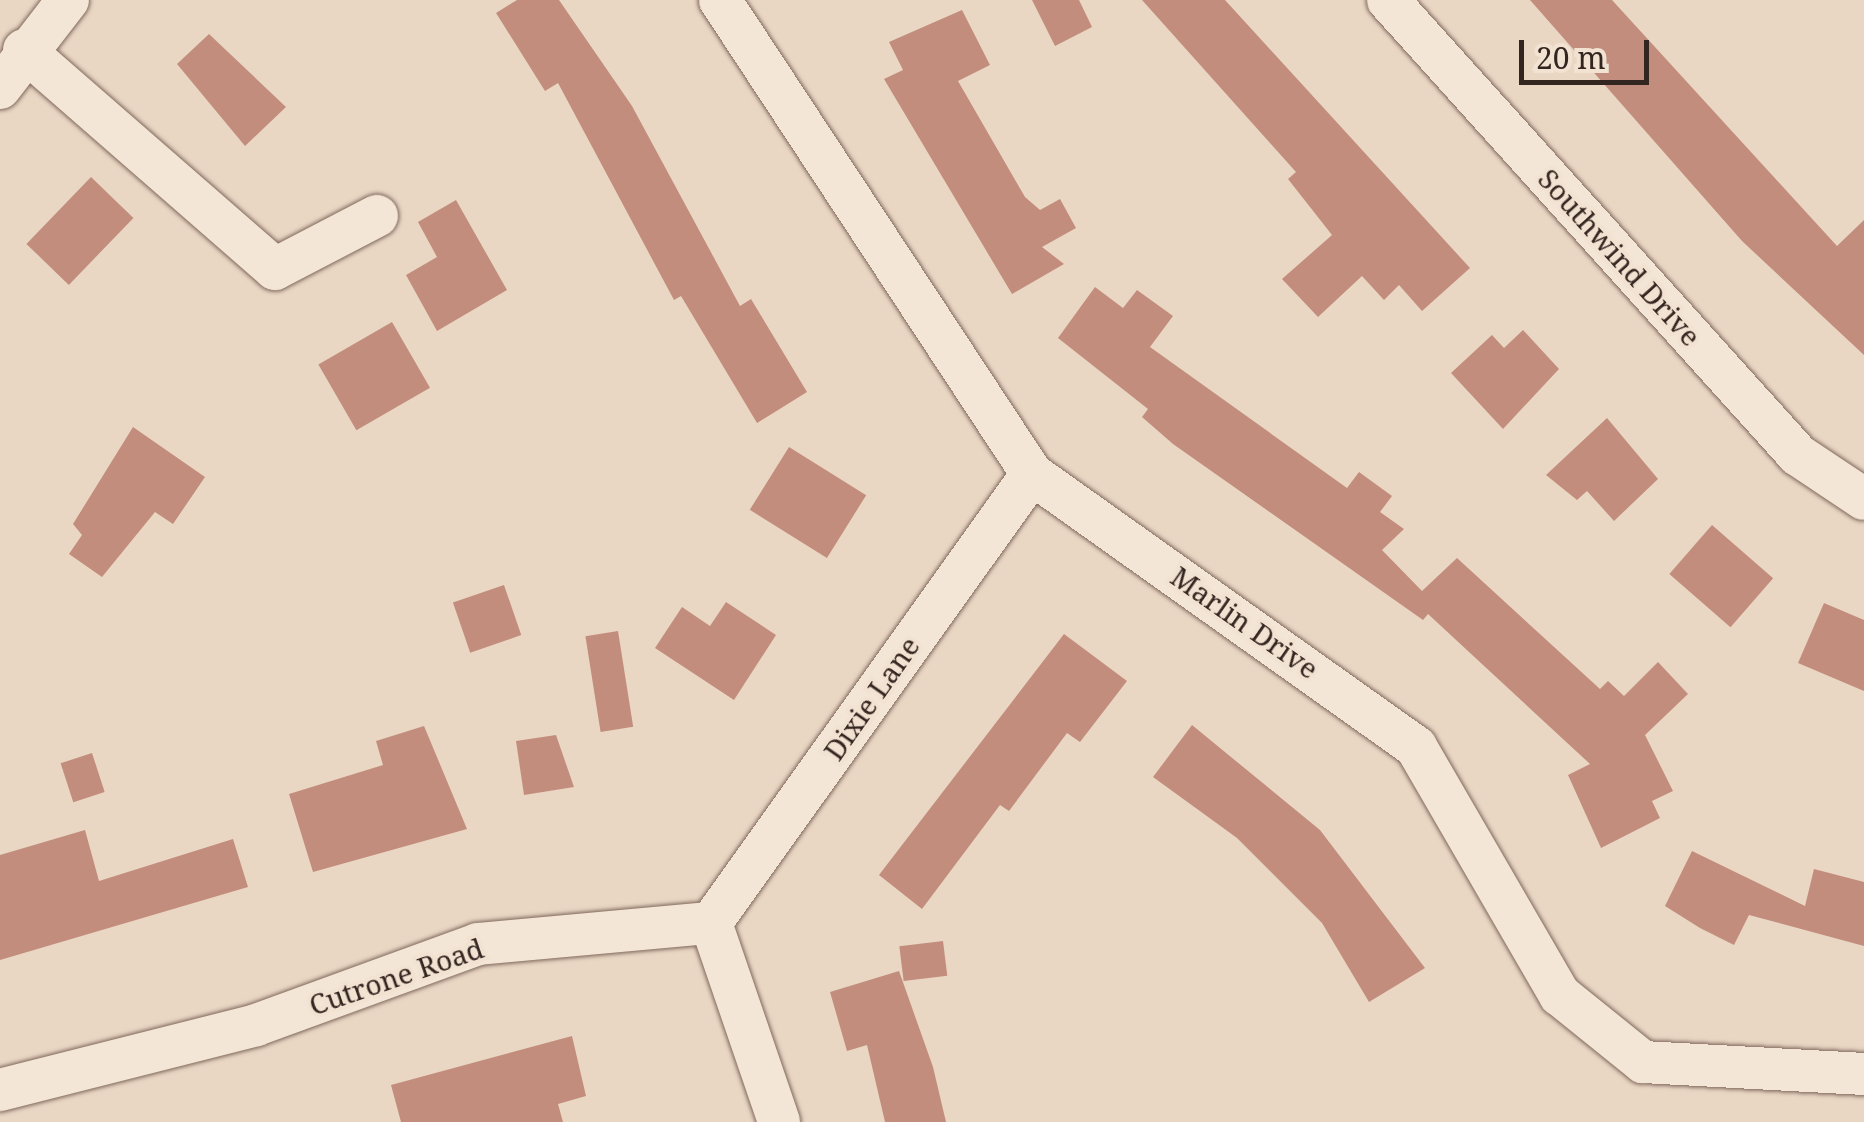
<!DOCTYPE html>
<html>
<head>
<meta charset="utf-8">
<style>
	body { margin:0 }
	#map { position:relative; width:1864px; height:1122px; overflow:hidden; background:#e9d7c4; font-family:"Noto Serif",serif }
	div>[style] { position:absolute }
	.building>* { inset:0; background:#c38d7d; transform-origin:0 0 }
	.roads { filter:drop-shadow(0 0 2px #81695c) drop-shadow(0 0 2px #81695c) }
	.minor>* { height:42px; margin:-21px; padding:0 21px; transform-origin:21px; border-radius:21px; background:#f4e6d6 }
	span { translate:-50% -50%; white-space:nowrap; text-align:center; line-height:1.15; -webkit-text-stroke:8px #f1e2d2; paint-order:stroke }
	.street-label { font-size:28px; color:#33251f }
	.scale { position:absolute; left:1519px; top:40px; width:130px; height:45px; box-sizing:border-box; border:5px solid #33251f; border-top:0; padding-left:12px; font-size:30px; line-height:35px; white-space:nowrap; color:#33251f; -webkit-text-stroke:8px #f1e2d2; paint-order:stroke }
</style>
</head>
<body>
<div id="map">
	<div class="building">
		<i style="clip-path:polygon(517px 0,559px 0,632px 106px,740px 306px,751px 299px,807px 392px,757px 423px,681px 296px,674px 300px,558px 83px,545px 91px,496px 13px)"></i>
		<i style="clip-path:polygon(1032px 0,1079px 0,1092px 27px,1055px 46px)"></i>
		<i style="clip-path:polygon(1142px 0,1225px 0,1470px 268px,1422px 311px,1399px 285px,1384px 300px,1362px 276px,1318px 317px,1282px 279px,1332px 235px,1288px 179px,1296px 172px)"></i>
		<i style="clip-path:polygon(1530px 0,1612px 0,1837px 246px,1864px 220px,1864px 355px,1742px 241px)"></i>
		<i style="clip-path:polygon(962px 10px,990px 65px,958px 81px,1025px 197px,1040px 210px,1060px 199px,1076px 228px,1042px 247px,1064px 264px,1012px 294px,884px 79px,903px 70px,889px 42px)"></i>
		<i style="clip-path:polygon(209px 34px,286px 107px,245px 146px,177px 64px)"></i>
		<i style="left:91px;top:177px;width:59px;height:93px;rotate:44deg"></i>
		<i style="clip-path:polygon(456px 200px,507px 290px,437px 331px,406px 275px,437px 257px,418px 222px)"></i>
		<i style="clip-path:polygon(1095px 287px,1123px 308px,1137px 290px,1173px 316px,1150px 347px,1347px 488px,1359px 472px,1392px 496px,1380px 512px,1404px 529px,1382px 550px,1422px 591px,1457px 558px,1600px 689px,1608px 681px,1624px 696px,1658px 662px,1688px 694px,1645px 735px,1673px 791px,1652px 801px,1660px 818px,1601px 848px,1568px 775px,1590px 764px,1428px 614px,1423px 620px,1173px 444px,1142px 417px,1148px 409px,1058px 338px)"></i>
		<i style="left:392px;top:322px;width:76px;height:85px;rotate:60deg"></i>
		<i style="clip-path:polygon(1523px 330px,1559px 369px,1503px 429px,1451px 373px,1492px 335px,1504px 348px)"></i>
		<i style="clip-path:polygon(1607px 418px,1658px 479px,1614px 521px,1587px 491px,1577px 500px,1546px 475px)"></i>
		<i style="clip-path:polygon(133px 427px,205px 477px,173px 524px,155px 512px,102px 577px,69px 554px,82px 535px,73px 524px)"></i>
		<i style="left:789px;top:447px;width:91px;height:74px;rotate:32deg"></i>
		<i style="left:1712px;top:525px;width:81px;height:65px;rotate:41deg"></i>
		<i style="left:504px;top:585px;width:53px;height:54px;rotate:71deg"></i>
		<i style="clip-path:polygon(726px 602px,776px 635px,734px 700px,655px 648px,682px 607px,710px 626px)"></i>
		<i style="clip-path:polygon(1824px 603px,1864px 620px,1864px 691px,1798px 663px)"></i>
		<i style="left:618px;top:631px;width:97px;height:33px;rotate:81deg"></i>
		<i style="clip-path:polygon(1064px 634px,1127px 681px,1080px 742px,1067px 733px,1009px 811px,1000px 805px,922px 909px,879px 875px)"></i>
		<i style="clip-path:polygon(1192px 725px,1320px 830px,1425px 968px,1369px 1002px,1322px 923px,1237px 838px,1153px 777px)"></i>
		<i style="clip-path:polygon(424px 726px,467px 829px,313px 872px,289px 794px,383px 765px,376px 741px)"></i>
		<i style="clip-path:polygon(556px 735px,574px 787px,524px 795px,516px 741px)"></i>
		<i style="left:92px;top:753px;width:41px;height:33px;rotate:72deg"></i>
		<i style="clip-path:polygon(85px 830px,99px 881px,233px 839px,248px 887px,0 960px,0 855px)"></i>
		<i style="clip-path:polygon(1692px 851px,1805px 906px,1814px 869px,1864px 882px,1864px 946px,1749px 915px,1734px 945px,1700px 928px,1665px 906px)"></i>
		<i style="left:943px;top:941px;width:35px;height:44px;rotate:83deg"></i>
		<i style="clip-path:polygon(899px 971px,933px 1067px,946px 1122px,885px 1122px,867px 1045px,847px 1051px,830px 992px)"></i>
		<i style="clip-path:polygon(572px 1036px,586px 1096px,558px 1104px,563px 1122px,401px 1122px,391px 1085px)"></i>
	</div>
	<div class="roads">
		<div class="minor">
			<i style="left:720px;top:0;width:567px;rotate:56.65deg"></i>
			<i style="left:1032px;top:474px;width:471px;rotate:35.4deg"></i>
			<i style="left:1416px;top:747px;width:287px;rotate:59.9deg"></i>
			<i style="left:1560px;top:995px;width:107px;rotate:38.9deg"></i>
			<i style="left:1643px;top:1062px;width:221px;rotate:3.1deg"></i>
			<i style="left:1388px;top:0;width:612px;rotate:47.98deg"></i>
			<i style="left:1798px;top:455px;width:79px;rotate:33.7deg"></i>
			<i style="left:24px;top:50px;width:333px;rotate:41.1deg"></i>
			<i style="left:275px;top:269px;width:115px;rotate:-27.5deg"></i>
			<i style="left:0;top:88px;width:111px;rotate:-52.3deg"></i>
			<i style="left:711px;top:923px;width:552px;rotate:-54.44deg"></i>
			<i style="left:711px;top:923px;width:210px;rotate:71.1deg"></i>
			<i style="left:0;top:1090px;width:264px;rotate:-14.2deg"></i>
			<i style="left:256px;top:1025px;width:236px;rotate:-20deg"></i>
			<i style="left:478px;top:944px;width:234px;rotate:-5.2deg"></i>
		</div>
	</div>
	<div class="street-label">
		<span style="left:1620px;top:257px;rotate:48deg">Southwind Drive</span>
		<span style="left:1245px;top:622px;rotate:35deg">Marlin Drive</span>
		<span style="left:871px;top:698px;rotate:-55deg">Dixie Lane</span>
		<span style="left:396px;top:976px;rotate:-19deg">Cutrone Road</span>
	</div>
	<div class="scale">20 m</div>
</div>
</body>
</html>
